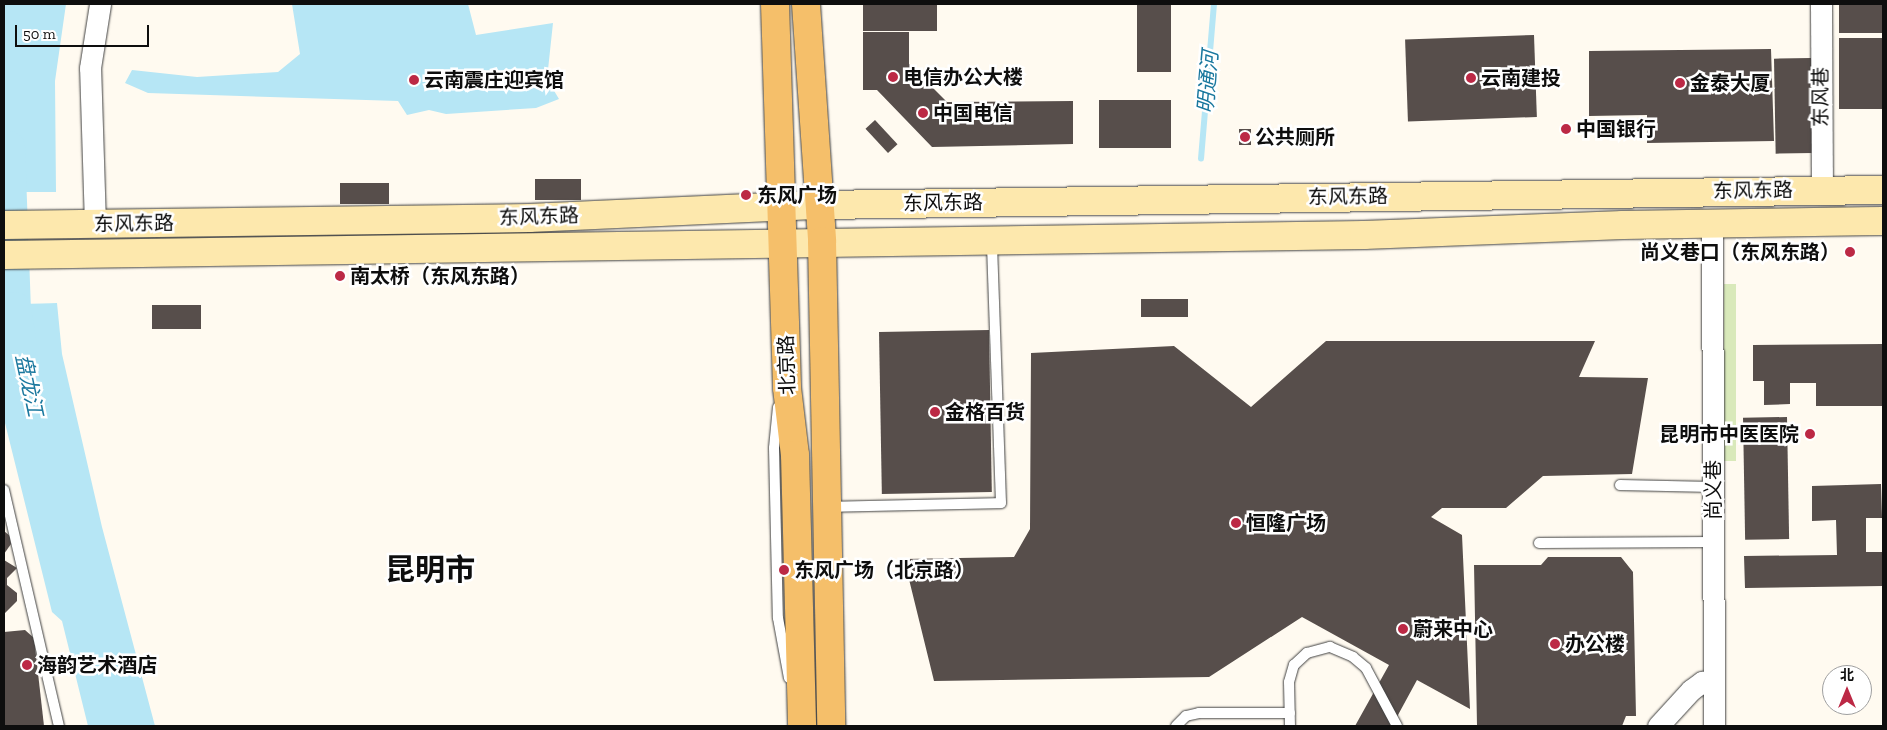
<!DOCTYPE html>
<html>
<head>
<meta charset="utf-8">
<style>
	body { margin:0 }
	#map { position:relative; width:1887px; height:730px; overflow:hidden; background:#fffaf0; font-family:"Zilla Slab","Noto Sans SC",serif }
	div>[style] { position:absolute }
	.green>* { inset:0; background:#d9e9ba; transform-origin:0 0 }
	.water>* { inset:0; background:#b6e6f5 }
	.pier>* { inset:0; background:#fffaf0; transform-origin:0 0 }
	.stream>* { height:5.5px; margin:-2.75px; padding:0 2.75px; transform-origin:2.75px; border-radius:2.75px; background:#b6e6f5 }
	.river>* { height:32px; margin:-16px; padding:0 16px; transform-origin:16px; border-radius:16px; background:#b6e6f5 }
	.building>* { inset:0; background:#574e4b; transform-origin:0 0 }
	.roads { filter:drop-shadow(0 0 1px #414141) drop-shadow(0 0 1px #414141) }
	.service>* { height:10px; margin:-5px; padding:0 5px; transform-origin:5px; border-radius:5px; background:#fff }
	.minor>* { height:21px; margin:-10.5px; padding:0 10.5px; transform-origin:10.5px; border-radius:10.5px; background:#fff }
	.secondary>* { height:28px; margin:-14px; padding:0 14px; transform-origin:14px; border-radius:14px; background:#fde8ad }
	.primary>* { height:28px; margin:-14px; padding:0 14px; transform-origin:14px; border-radius:14px; background:#f5bf6a }
	.dots>* { width:14px; height:14px; translate:-50% -50%; box-sizing:border-box; border:2px solid #fff; border-radius:50% }
	span { translate:-50% -50%; white-space:nowrap; text-align:center; line-height:1.15; -webkit-text-stroke:5px #fff; paint-order:stroke }
	.poi-label { font-size:20px; color:#0e0e0e; font-weight:700 }
	.left { translate:0 -50%; text-align:left }
	.right { translate:-100% -50%; text-align:right }
	.street-label { font-size:20px; color:#0e0e0e }
	.water-label { font-size:21px; color:#1a789e; font-style:italic }
	.town-label { font-size:30px; color:#0e0e0e; font-weight:700 }
	.frame { position:absolute; inset:0; border:5px solid #0e0e0e; pointer-events:none }
	.north { position:absolute; left:1822px; top:665px; width:50px; height:50px; box-sizing:border-box; background:#fff; border:1px solid #9f9f9f; border-radius:50%; rotate:0deg; font-size:14px; font-weight:700; line-height:20px; text-align:center; color:#0e0e0e }
	.north::after { content:''; display:block; margin:auto; width:18px; height:22px; background:#bc2945; clip-path:polygon(50% 0,100% 100%,50% 72%,0 100%) }
	.scale { position:absolute; left:15px; top:25px; width:134px; height:22px; box-sizing:border-box; border:2px solid #0e0e0e; border-top:0; padding-left:6px; font-size:15px; line-height:18px; white-space:nowrap; color:#0e0e0e; -webkit-text-stroke:4px #fff; paint-order:stroke }
</style>
</head>
<body>
<div id="map">
	<div class="green">
		<i style="left:1724px;top:284px;width:12px;height:177px"></i>
	</div>
	<div class="water">
		<i style="clip-path:polygon(4px 4px,66px 4px,55px 81px,56px 192px,4px 192px)"></i>
		<i style="clip-path:polygon(292px 4px,468px 4px,476px 35px,553px 23px,547px 79px,559px 99px,536px 108px,446px 114px,429px 110px,407px 115px,398px 101px,148px 93px,125px 83px,132px 70px,197px 77px,278px 72px,300px 54px)"></i>
		<i style="clip-path:polygon(57px 303px,62px 354px,102px 527px,155px 726px,88px 726px,62px 621px,52px 612px,4px 419px,4px 304px)"></i>
	</div>
	<div class="pier">
		<i style="left:4px;top:192px;width:52px;height:2px"></i>
		<i style="clip-path:polygon(57px 300px,57px 303px,4px 304px,4px 302px)"></i>
	</div>
	<div class="stream">
		<i style="left:1201px;top:159px;width:156px;rotate:-85.2deg"></i>
	</div>
	<div class="river">
		<i style="left:9px;top:147px;width:161px;rotate:87.9deg"></i>
		<i style="left:15px;top:308px;width:39px;rotate:81deg"></i>
	</div>
	<div class="building">
		<i style="left:863px;top:4px;width:74px;height:27px"></i>
		<i style="left:1137px;top:4px;width:34px;height:68px"></i>
		<i style="left:1839px;top:4px;width:44px;height:29px"></i>
		<i style="clip-path:polygon(863px 32px,909px 32px,909px 64px,947px 102px,1073px 101px,1073px 144px,932px 147px,877px 90px,863px 90px)"></i>
		<i style="left:1534px;top:35px;width:82px;height:129px;rotate:88deg"></i>
		<i style="left:1839px;top:38px;width:44px;height:71px"></i>
		<i style="clip-path:polygon(1771px 49px,1774px 141px,1647px 143px,1647px 115px,1589px 116px,1589px 51px)"></i>
		<i style="left:1811px;top:58px;width:95px;height:37px;rotate:89deg"></i>
		<i style="left:1099px;top:100px;width:72px;height:48px"></i>
		<i style="left:875px;top:120px;width:33px;height:13px;rotate:47deg"></i>
		<i style="left:1239px;top:129px;width:12px;height:16px"></i>
		<i style="left:535px;top:179px;width:46px;height:21px"></i>
		<i style="left:340px;top:183px;width:49px;height:21px"></i>
		<i style="left:1141px;top:299px;width:47px;height:18px"></i>
		<i style="left:152px;top:305px;width:49px;height:24px"></i>
		<i style="left:989px;top:330px;width:162px;height:110px;rotate:89deg"></i>
		<i style="clip-path:polygon(1326px 341px,1595px 341px,1579px 377px,1648px 378px,1632px 474px,1543px 476px,1506px 508px,1442px 508px,1431px 517px,1462px 535px,1470px 709px,1417px 680px,1392px 726px,1355px 726px,1389px 665px,1302px 617px,1209px 677px,934px 681px,904px 559px,1014px 557px,1030px 529px,1031px 353px,1174px 346px,1251px 407px)"></i>
		<i style="clip-path:polygon(1883px 344px,1883px 406px,1816px 406px,1816px 383px,1790px 383px,1790px 404px,1764px 405px,1764px 381px,1753px 381px,1753px 345px)"></i>
		<i style="left:1787px;top:417px;width:122px;height:44px;rotate:89deg"></i>
		<i style="clip-path:polygon(1881px 484px,1882px 518px,1866px 518px,1866px 552px,1883px 552px,1883px 586px,1745px 588px,1744px 556px,1837px 555px,1836px 520px,1812px 521px,1812px 486px)"></i>
		<i style="clip-path:polygon(4px 531px,10px 536px,11px 544px,4px 554px)"></i>
		<i style="clip-path:polygon(1548px 557px,1621px 557px,1633px 572px,1636px 716px,1626px 716px,1622px 726px,1477px 726px,1474px 565px,1541px 565px)"></i>
		<i style="clip-path:polygon(4px 560px,17px 568px,7px 578px,7px 585px,17px 593px,17px 601px,4px 614px)"></i>
		<i style="clip-path:polygon(25px 630px,34px 638px,44px 726px,4px 726px,4px 632px)"></i>
	</div>
	<div class="roads">
		<div class="service">
			<i style="left:778px;top:407px;width:41px;rotate:95.6deg"></i>
			<i style="left:774px;top:448px;width:170px;rotate:88.7deg"></i>
			<i style="left:778px;top:618px;width:61px;rotate:79.6deg"></i>
			<i style="left:1620px;top:485px;width:93px;rotate:1.2deg"></i>
			<i style="left:4px;top:490px;width:242px;rotate:76.9deg"></i>
			<i style="left:828px;top:507px;width:173px;rotate:-1.3deg"></i>
			<i style="left:1001px;top:503px;width:263px;rotate:-92deg"></i>
			<i style="left:1539px;top:543px;width:174px;rotate:-0.3deg"></i>
			<i style="left:1176px;top:726px;width:14px;rotate:-45deg"></i>
			<i style="left:1186px;top:716px;width:13px;rotate:-13deg"></i>
			<i style="left:1199px;top:713px;width:91px"></i>
			<i style="left:1290px;top:726px;width:44px;rotate:-91.3deg"></i>
			<i style="left:1289px;top:682px;width:18px;rotate:-74deg"></i>
			<i style="left:1294px;top:665px;width:18px;rotate:-43deg"></i>
			<i style="left:1307px;top:653px;width:24px;rotate:-15deg"></i>
			<i style="left:1330px;top:647px;width:25px;rotate:23deg"></i>
			<i style="left:1353px;top:657px;width:17px;rotate:40deg"></i>
			<i style="left:1366px;top:668px;width:66px;rotate:61.9deg"></i>
		</div>
		<div class="minor">
			<i style="left:1821px;top:4px;width:186px;rotate:89.7deg"></i>
			<i style="left:1712px;top:223px;width:503px;rotate:89.77deg"></i>
			<i style="left:95px;top:224px;width:156px;rotate:-91.8deg"></i>
			<i style="left:90px;top:68px;width:65px;rotate:-81.1deg"></i>
			<i style="left:1658px;top:726px;width:49px;rotate:-47.5deg"></i>
			<i style="left:1691px;top:690px;width:14px;rotate:-36deg"></i>
			<i style="left:1702px;top:682px;width:11px;rotate:-5deg"></i>
		</div>
		<div class="secondary">
			<i style="left:4px;top:225px;width:525px;rotate:-0.76deg"></i>
			<i style="left:529px;top:218px;width:291px;rotate:-2.6deg"></i>
			<i style="left:820px;top:205px;width:1063px;rotate:-0.81deg"></i>
			<i style="left:4px;top:255px;width:1360px;rotate:-0.84deg"></i>
			<i style="left:1364px;top:235px;width:259px;rotate:-2.2deg"></i>
			<i style="left:1623px;top:225px;width:260px;rotate:-0.9deg"></i>
		</div>
		<div class="primary">
			<i style="left:775px;top:4px;width:384px;rotate:88.2deg"></i>
			<i style="left:787px;top:388px;width:67px;rotate:83.2deg"></i>
			<i style="left:795px;top:455px;width:271px;rotate:88.5deg"></i>
			<i style="left:806px;top:4px;width:238px;rotate:86.1deg"></i>
			<i style="left:822px;top:241px;width:485px;rotate:88.9deg"></i>
		</div>
	</div>
	<div class="dots">
		<i style="left:893px;top:77px;background:#bc2945"></i>
		<i style="left:1471px;top:78px;background:#bc2945"></i>
		<i style="left:414px;top:80px;background:#bc2945"></i>
		<i style="left:1680px;top:83px;background:#bc2945"></i>
		<i style="left:923px;top:113px;background:#bc2945"></i>
		<i style="left:1566px;top:129px;background:#bc2945"></i>
		<i style="left:1245px;top:137px;background:#bc2945"></i>
		<i style="left:746px;top:195px;background:#bc2945"></i>
		<i style="left:1850px;top:252px;background:#bc2945"></i>
		<i style="left:340px;top:276px;background:#bc2945"></i>
		<i style="left:935px;top:412px;background:#bc2945"></i>
		<i style="left:1810px;top:434px;background:#bc2945"></i>
		<i style="left:1236px;top:523px;background:#bc2945"></i>
		<i style="left:784px;top:570px;background:#bc2945"></i>
		<i style="left:1403px;top:629px;background:#bc2945"></i>
		<i style="left:1555px;top:644px;background:#bc2945"></i>
		<i style="left:27px;top:665px;background:#bc2945"></i>
	</div>
	<div class="poi-label">
		<span class="left" style="left:903px;top:77px">电信办公大楼</span>
		<span class="left" style="left:1481px;top:78px">云南建投</span>
		<span class="left" style="left:424px;top:80px">云南震庄迎宾馆</span>
		<span class="left" style="left:1690px;top:83px">金泰大厦</span>
		<span class="left" style="left:933px;top:113px">中国电信</span>
		<span class="left" style="left:1576px;top:129px">中国银行</span>
		<span class="left" style="left:1255px;top:137px">公共厕所</span>
		<span class="left" style="left:757px;top:195px">东风广场</span>
		<span class="right" style="left:1840px;top:252px">尚义巷口（东风东路）</span>
		<span class="left" style="left:350px;top:276px">南太桥（东风东路）</span>
		<span class="left" style="left:945px;top:412px">金格百货</span>
		<span class="right" style="left:1799px;top:434px">昆明市中医医院</span>
		<span class="left" style="left:1246px;top:523px">恒隆广场</span>
		<span class="left" style="left:794px;top:570px">东风广场（北京路）</span>
		<span class="left" style="left:1413px;top:629px">蔚来中心</span>
		<span class="left" style="left:1565px;top:644px">办公楼</span>
		<span class="left" style="left:37px;top:665px">海韵艺术酒店</span>
	</div>
	<div class="street-label">
		<span style="left:1821px;top:97px;rotate:-90deg">东风巷</span>
		<span style="left:1753px;top:191px;rotate:-1deg">东风东路</span>
		<span style="left:1348px;top:197px;rotate:-1deg">东风东路</span>
		<span style="left:943px;top:203px;rotate:-1deg">东风东路</span>
		<span style="left:539px;top:217px;rotate:-2deg">东风东路</span>
		<span style="left:134px;top:224px;rotate:-1deg">东风东路</span>
		<span style="left:787px;top:365px;rotate:-92deg">北京路</span>
		<span style="left:1713px;top:490px;rotate:-90deg">尚义巷</span>
	</div>
	<div class="water-label">
		<span style="left:1208px;top:82px;rotate:-85deg">明通河</span>
		<span style="left:29px;top:385px;rotate:78deg">盘龙江</span>
	</div>
	<div class="town-label">
		<span style="left:430px;top:570px">昆明市</span>
	</div>
	<div class="frame"></div>
	<div class="north">北</div>
	<div class="scale">50 m</div>
</div>
</body>
</html>
